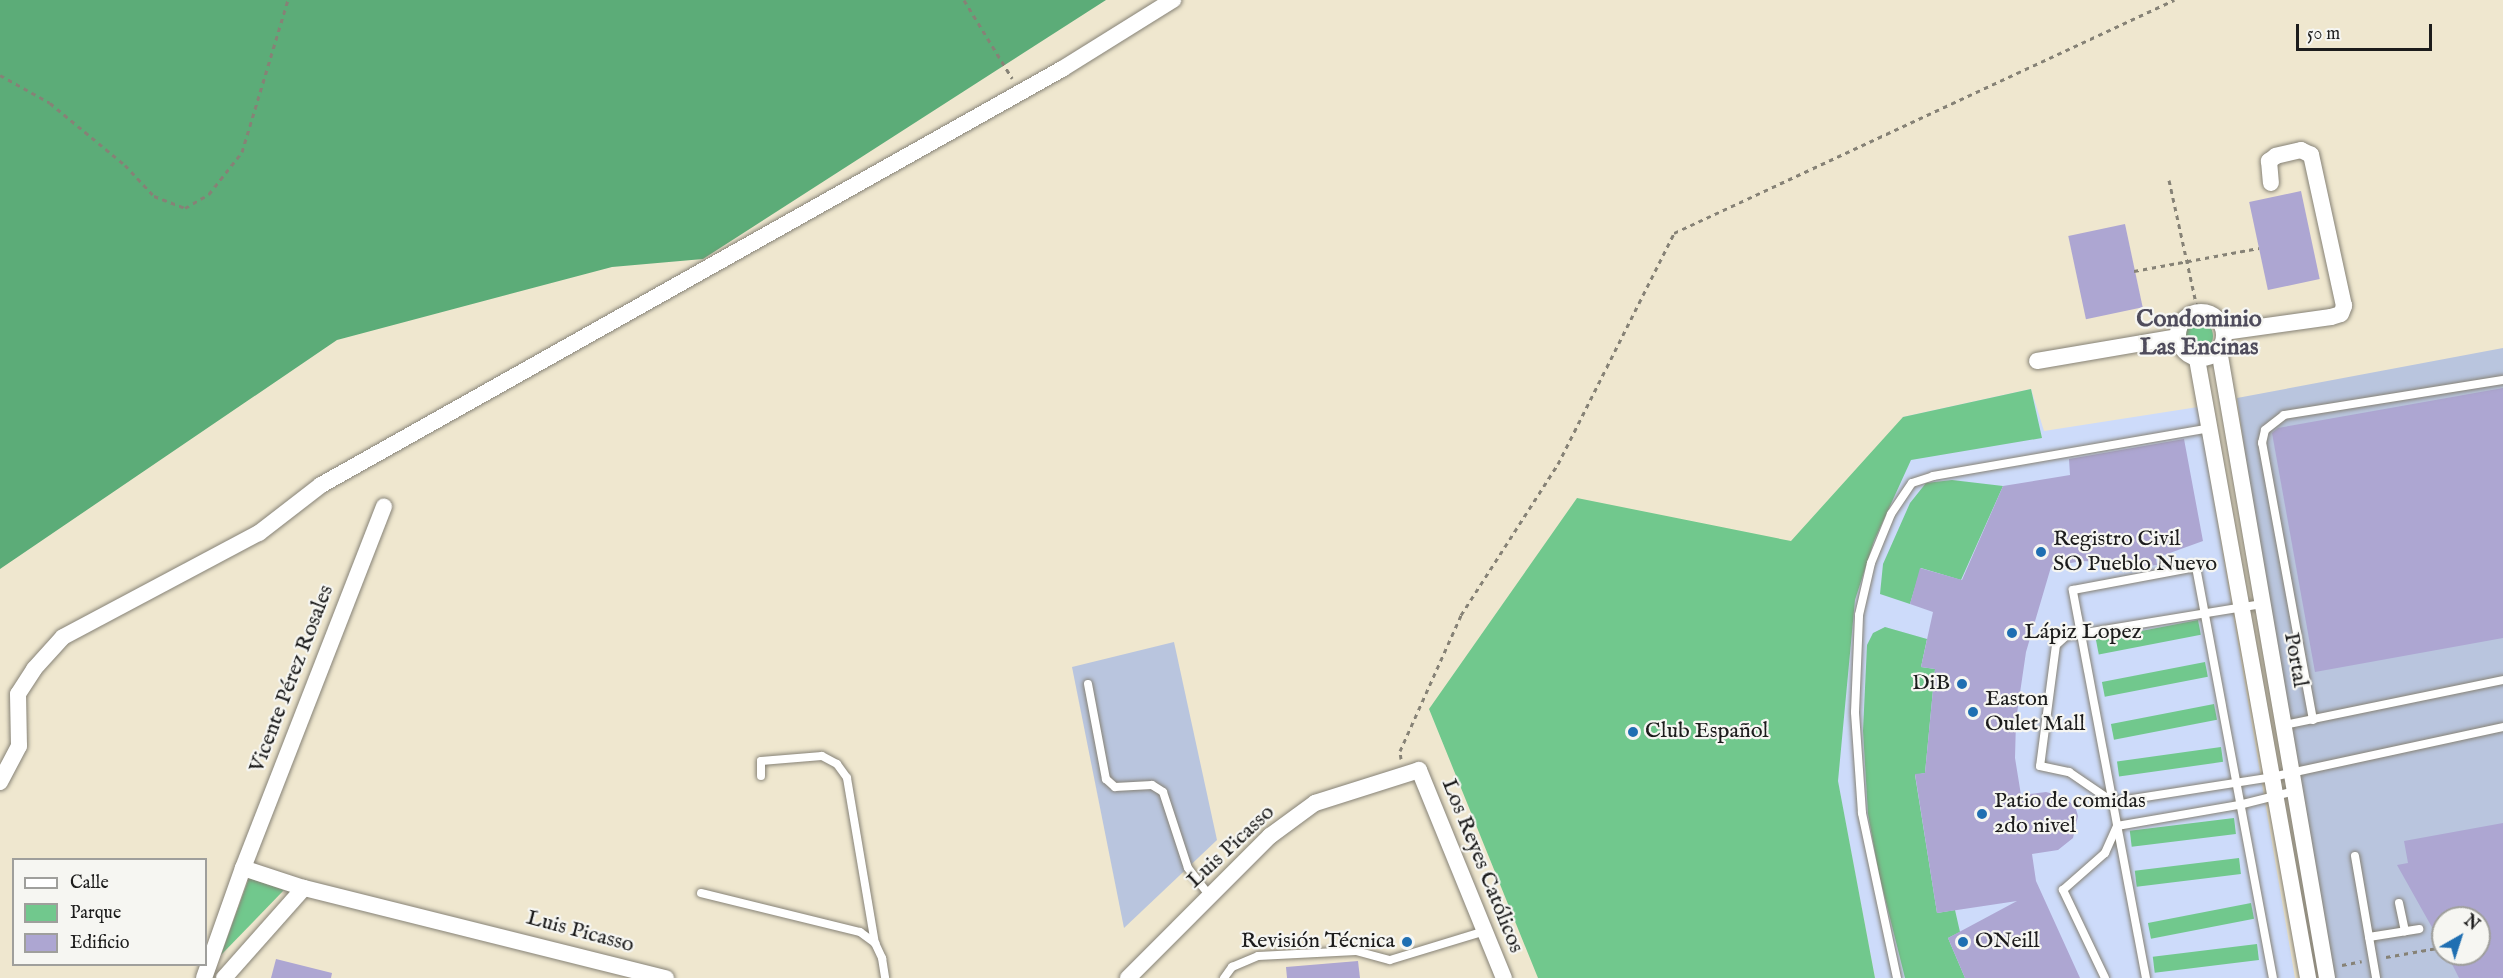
<!DOCTYPE html>
<html>
<head>
<meta charset="utf-8">
<style>
	body { margin:0 }
	#map { position:relative; width:2503px; height:978px; overflow:hidden; background:#efe7cf; font-family:"IM FELL English",serif }
	div>[style] { position:absolute }
	.built>* { inset:0; background:#cddbfa }
	.industrial>* { inset:0; background:#b9c5de }
	.green>* { inset:0; background:#71c88d; transform-origin:0 0 }
	.round { border-radius:50% }
	.forest>* { inset:0; background:#5cac78 }
	.building>* { inset:0; background:#ada6d2; transform-origin:0 0 }
	.path>* { height:3px; margin-top:-1.5px; transform-origin:0; background:repeating-linear-gradient(90deg,#868276 0 4.5px,transparent 0 9px) }
	.roads { filter:drop-shadow(0 0 2px #868276) drop-shadow(0 0 2px #868276) }
	.service>* { height:8px; margin:-4px; padding:0 4px; transform-origin:4px; border-radius:4px; background:#fff }
	.minor>* { height:16px; margin:-8px; padding:0 8px; transform-origin:8px; border-radius:8px; background:#fff }
	.minor>.ring { margin:-8px; padding:0; box-sizing:content-box; background:none; border:16px solid #fff; border-radius:50% }
	.dots>* { width:16px; height:16px; translate:-50% -50%; box-sizing:border-box; border:3px solid #f6f6f2; border-radius:50% }
	span { translate:-50% -50%; white-space:nowrap; text-align:center; line-height:1.15; -webkit-text-stroke:4.5px #f6f6f2; paint-order:stroke }
	.poi-label { font-size:22px; color:#1c1c1c }
	.left { translate:0 -50%; text-align:left }
	.right { translate:-100% -50%; text-align:right }
	.street-label { font-size:22px; color:#1c1c1c }
	.neighbourhood-label { font-size:24px; color:#4f4c5c; font-weight:700 }
	.legend { position:absolute; left:12px; top:858px; width:195px; height:108px; box-sizing:border-box; background:#f6f6f2; border:2px solid #9f9f9c; margin:0; padding:8px 10px; list-style:none; font-size:18px; color:#1c1c1c }
	.legend li { display:flex; align-items:center; gap:12px; height:30px }
	.legend b { width:30px; border:2px solid #9f9f9c }
	.north { position:absolute; left:2431px; top:906px; width:60px; height:60px; box-sizing:border-box; background:#f6f6f2; border:2px solid #9f9f9c; border-radius:50%; rotate:39deg; font-size:16px; font-weight:700; line-height:24px; text-align:center; color:#1c1c1c }
	.north::after { content:''; display:block; margin:auto; width:21px; height:27px; background:#1f6fb2; clip-path:polygon(50% 0,100% 100%,50% 72%,0 100%) }
	.scale { position:absolute; left:2296px; top:24px; width:136px; height:27px; box-sizing:border-box; border:3px solid #1c1c1c; border-top:0; padding-left:8px; font-size:18px; line-height:21px; white-space:nowrap; color:#1c1c1c; -webkit-text-stroke:4px #f6f6f2; paint-order:stroke }
</style>
</head>
<body>
<div id="map">
	<div class="built">
		<i style="clip-path:polygon(2031px 389px,2044px 431px,2198px 407px,2295px 978px,1875px 978px,1809px 631px,1903px 417px)"></i>
	</div>
	<div class="industrial">
		<i style="clip-path:polygon(evenodd,2503px 348px,2503px 978px,2333px 978px,2284px 725px,2237px 398px,2503px 348px,2443px 918px,2479px 918px,2479px 954px,2443px 954px,2443px 918px)"></i>
		<i style="clip-path:polygon(1174px 642px,1217px 840px,1124px 928px,1072px 667px)"></i>
	</div>
	<div class="green">
		<i class="round" style="left:2181px;top:320px;width:32px;height:32px"></i>
		<i style="clip-path:polygon(2031px 389px,2042px 438px,1911px 460px,1874px 541px,1855px 600px,1838px 781px,1875px 978px,1538px 978px,1429px 709px,1577px 498px,1791px 541px,1903px 417px)"></i>
		<i style="clip-path:polygon(1952px 480px,2003px 486px,1961px 580px,1921px 568px,1910px 604px,1880px 594px,1883px 564px,1910px 503px,1926px 483px)"></i>
		<i style="left:2198px;top:620px;width:15px;height:104px;rotate:79deg"></i>
		<i style="clip-path:polygon(1885px 627px,1927px 639px,1921px 667px,1935px 669px,1925px 773px,1915px 775px,1937px 913px,1955px 910px,1960px 932px,1948px 938px,1965px 978px,1905px 978px,1879px 874px,1868px 814px,1863px 731px,1867px 645px,1873px 633px)"></i>
		<i style="left:2205px;top:662px;width:15px;height:105px;rotate:79deg"></i>
		<i style="left:2214px;top:704px;width:16px;height:105px;rotate:79deg"></i>
		<i style="left:2221px;top:747px;width:15px;height:105px;rotate:82deg"></i>
		<i style="left:2234px;top:818px;width:16px;height:105px;rotate:83deg"></i>
		<i style="left:2239px;top:858px;width:16px;height:105px;rotate:83deg"></i>
		<i style="clip-path:polygon(249px 878px,284px 890px,221px 955px)"></i>
		<i style="left:2251px;top:903px;width:16px;height:105px;rotate:79deg"></i>
		<i style="left:2257px;top:944px;width:16px;height:105px;rotate:83deg"></i>
	</div>
	<div class="forest">
		<i style="clip-path:polygon(0 0,1106px 0,703px 259px,612px 267px,337px 340px,0 569px)"></i>
	</div>
	<div class="building">
		<i style="left:2301px;top:191px;width:90px;height:53px;rotate:78deg"></i>
		<i style="left:2125px;top:224px;width:85px;height:58px;rotate:78deg"></i>
		<i style="clip-path:polygon(2503px 388px,2503px 638px,2315px 672px,2272px 433px,2278px 428px)"></i>
		<i style="clip-path:polygon(2184px 439px,2203px 541px,2156px 558px,2157px 565px,2131px 568px,2130px 563px,2081px 561px,2051px 567px,2026px 652px,2016px 720px,2015px 758px,2021px 795px,2046px 792px,2061px 796px,2075px 806px,2078px 816px,2073px 838px,2058px 850px,2032px 854px,2036px 881px,2080px 978px,1965px 978px,1948px 938px,2017px 901px,1937px 913px,1915px 774px,1925px 773px,1935px 669px,1921px 667px,1933px 612px,1910px 604px,1920px 568px,1962px 580px,2003px 486px,2070px 475px,2069px 459px)"></i>
		<i style="clip-path:polygon(2503px 823px,2503px 978px,2459px 978px,2447px 954px,2479px 954px,2479px 918px,2443px 918px,2443px 947px,2397px 865px,2408px 863px,2404px 841px)"></i>
		<i style="clip-path:polygon(276px 959px,332px 973px,331px 978px,271px 978px)"></i>
		<i style="clip-path:polygon(1358px 961px,1360px 978px,1287px 978px,1286px 967px)"></i>
	</div>
	<div class="path">
		<i style="left:964px;top:0;width:92px;rotate:58.4deg"></i>
		<i style="left:0;top:75px;width:57px;rotate:29.2deg"></i>
		<i style="left:50px;top:103px;width:97px;rotate:39.6deg"></i>
		<i style="left:125px;top:165px;width:42px;rotate:46.9deg"></i>
		<i style="left:154px;top:196px;width:33px;rotate:21deg"></i>
		<i style="left:185px;top:208px;width:28px;rotate:-30deg"></i>
		<i style="left:209px;top:194px;width:53px;rotate:-51.8deg"></i>
		<i style="left:242px;top:152px;width:159px;rotate:-73.2deg"></i>
		<i style="left:2169px;top:180px;width:135px;rotate:77.6deg"></i>
		<i style="left:2134px;top:271px;width:127px;rotate:-10.4deg"></i>
		<i style="left:1401px;top:759px;width:8px;rotate:-97deg"></i>
		<i style="left:1400px;top:751px;width:149px;rotate:-65.8deg"></i>
		<i style="left:1461px;top:615px;width:179px;rotate:-57.3deg"></i>
		<i style="left:1558px;top:464px;width:258px;rotate:-63.3deg"></i>
		<i style="left:1674px;top:233px;width:552px;rotate:-24.99deg"></i>
		<i style="left:2386px;top:957px;width:58px;rotate:-10deg"></i>
		<i style="left:2342px;top:965px;width:20px;rotate:-11deg"></i>
	</div>
	<div class="roads">
		<div class="service">
			<i style="left:2262px;top:604px;width:199px;rotate:170.7deg"></i>
			<i style="left:2066px;top:636px;width:13px;rotate:138deg"></i>
			<i style="left:2056px;top:645px;width:122px;rotate:97.5deg"></i>
			<i style="left:2040px;top:766px;width:30px;rotate:12deg"></i>
			<i style="left:2069px;top:772px;width:53px;rotate:34.3deg"></i>
			<i style="left:2113px;top:802px;width:161px;rotate:-8.9deg"></i>
			<i style="left:2272px;top:777px;width:236px;rotate:-12.2deg"></i>
			<i style="left:1088px;top:684px;width:97px;rotate:79.3deg"></i>
			<i style="left:1106px;top:779px;width:12px;rotate:42deg"></i>
			<i style="left:1115px;top:787px;width:37px;rotate:-3deg"></i>
			<i style="left:1152px;top:785px;width:13px;rotate:32deg"></i>
			<i style="left:1163px;top:792px;width:80px;rotate:71.8deg"></i>
			<i style="left:1188px;top:868px;width:36px;rotate:52deg"></i>
			<i style="left:2313px;top:720px;width:282px;rotate:-100.4deg"></i>
			<i style="left:2262px;top:443px;width:13px;rotate:-77deg"></i>
			<i style="left:2265px;top:430px;width:24px;rotate:-38deg"></i>
			<i style="left:2284px;top:415px;width:222px;rotate:-9.1deg"></i>
			<i style="left:2284px;top:725px;width:224px;rotate:-11.6deg"></i>
			<i style="left:761px;top:776px;width:15px;rotate:-90deg"></i>
			<i style="left:761px;top:761px;width:61px;rotate:-4.7deg"></i>
			<i style="left:822px;top:756px;width:17px;rotate:28deg"></i>
			<i style="left:837px;top:764px;width:17px;rotate:54deg"></i>
			<i style="left:847px;top:778px;width:167px;rotate:80.4deg"></i>
			<i style="left:2355px;top:856px;width:124px;rotate:80.2deg"></i>
			<i style="left:701px;top:893px;width:164px;rotate:13.8deg"></i>
			<i style="left:860px;top:932px;width:19px;rotate:36deg"></i>
			<i style="left:875px;top:943px;width:17px;rotate:65deg"></i>
			<i style="left:882px;top:958px;width:20px;rotate:81deg"></i>
			<i style="left:2399px;top:903px;width:29px;rotate:78deg"></i>
			<i style="left:2369px;top:937px;width:51px;rotate:-9.1deg"></i>
			<i style="left:1224px;top:978px;width:14px;rotate:-54deg"></i>
			<i style="left:1232px;top:967px;width:28px;rotate:-23deg"></i>
			<i style="left:1258px;top:956px;width:98px;rotate:-2.9deg"></i>
			<i style="left:1356px;top:951px;width:35px;rotate:15deg"></i>
			<i style="left:1390px;top:960px;width:99px;rotate:-17deg"></i>
			<i style="left:1897px;top:978px;width:169px;rotate:-102deg"></i>
			<i style="left:1862px;top:813px;width:101px;rotate:-94deg"></i>
			<i style="left:1855px;top:712px;width:97px;rotate:-87.6deg"></i>
			<i style="left:1859px;top:615px;width:53px;rotate:-77deg"></i>
			<i style="left:1871px;top:563px;width:53px;rotate:-67.8deg"></i>
			<i style="left:1891px;top:514px;width:37px;rotate:-56deg"></i>
			<i style="left:1912px;top:483px;width:22px;rotate:-18deg"></i>
			<i style="left:1933px;top:476px;width:281px;rotate:-9.8deg"></i>
			<i style="left:2105px;top:978px;width:98px;rotate:-115.5deg"></i>
			<i style="left:2063px;top:890px;width:56px;rotate:-41.4deg"></i>
			<i style="left:2105px;top:853px;width:30px;rotate:-66deg"></i>
			<i style="left:2117px;top:826px;width:124px;rotate:-9.8deg"></i>
			<i style="left:2239px;top:805px;width:58px;rotate:-14deg"></i>
			<i style="left:2146px;top:978px;width:395px;rotate:-100.7deg"></i>
			<i style="left:2073px;top:590px;width:125px;rotate:-10.6deg"></i>
			<i style="left:2196px;top:567px;width:418px;rotate:79.4deg"></i>
		</div>
		<div class="minor">
			<i class="ring" style="left:2178px;top:312px;width:30px;height:30px"></i>
			<i style="left:2224px;top:332px;width:108px;rotate:-8deg"></i>
			<i style="left:2331px;top:317px;width:10px;rotate:-17deg"></i>
			<i style="left:2341px;top:314px;width:9px;rotate:-69deg"></i>
			<i style="left:2344px;top:306px;width:155px;rotate:-102.3deg"></i>
			<i style="left:2311px;top:155px;width:11px;rotate:-153deg"></i>
			<i style="left:2301px;top:150px;width:26px;rotate:167deg"></i>
			<i style="left:2276px;top:156px;width:9px;rotate:144deg"></i>
			<i style="left:2269px;top:161px;width:22px;rotate:85deg"></i>
			<i style="left:2219px;top:350px;width:637px;rotate:80.24deg"></i>
			<i style="left:2197px;top:359px;width:629px;rotate:79.83deg"></i>
			<i style="left:2037px;top:361px;width:142px;rotate:-9.7deg"></i>
			<i style="left:0;top:782px;width:41px;rotate:-62.2deg"></i>
			<i style="left:19px;top:746px;width:52px;rotate:-91.1deg"></i>
			<i style="left:18px;top:694px;width:30px;rotate:-57deg"></i>
			<i style="left:34px;top:669px;width:43px;rotate:-47.8deg"></i>
			<i style="left:63px;top:637px;width:222px;rotate:-28deg"></i>
			<i style="left:259px;top:533px;width:78px;rotate:-37.7deg"></i>
			<i style="left:321px;top:485px;width:850px;rotate:-29.31deg"></i>
			<i style="left:1062px;top:69px;width:131px;rotate:-31.9deg"></i>
			<i style="left:243px;top:868px;width:64px;rotate:18.2deg"></i>
			<i style="left:304px;top:888px;width:373px;rotate:14deg"></i>
			<i style="left:204px;top:978px;width:117px;rotate:-70.5deg"></i>
			<i style="left:243px;top:868px;width:388px;rotate:-68.7deg"></i>
			<i style="left:224px;top:978px;width:120px;rotate:-48.4deg"></i>
			<i style="left:1128px;top:978px;width:201px;rotate:-45deg"></i>
			<i style="left:1270px;top:836px;width:56px;rotate:-36.3deg"></i>
			<i style="left:1315px;top:803px;width:109px;rotate:-17.6deg"></i>
			<i style="left:1419px;top:770px;width:225px;rotate:67.8deg"></i>
		</div>
	</div>
	<div class="dots">
		<i style="left:2041px;top:552px;background:#1f6fb2"></i>
		<i style="left:2012px;top:633px;background:#1f6fb2"></i>
		<i style="left:1962px;top:684px;background:#1f6fb2"></i>
		<i style="left:1973px;top:712px;background:#1f6fb2"></i>
		<i style="left:1633px;top:732px;background:#1f6fb2"></i>
		<i style="left:1982px;top:814px;background:#1f6fb2"></i>
		<i style="left:1407px;top:942px;background:#1f6fb2"></i>
		<i style="left:1963px;top:942px;background:#1f6fb2"></i>
	</div>
	<div class="poi-label">
		<span class="left" style="left:2053px;top:552px">Registro Civil<br>SO Pueblo Nuevo</span>
		<span class="left" style="left:2024px;top:633px">Lápiz Lopez</span>
		<span class="right" style="left:1950px;top:684px">DiB</span>
		<span class="left" style="left:1985px;top:712px">Easton<br>Oulet Mall</span>
		<span class="left" style="left:1645px;top:732px">Club Español</span>
		<span class="left" style="left:1994px;top:814px">Patio de comidas<br>2do nivel</span>
		<span class="right" style="left:1395px;top:942px">Revisión Técnica</span>
		<span class="left" style="left:1975px;top:942px">ONeill</span>
	</div>
	<div class="street-label">
		<span style="left:2295px;top:660px;rotate:80deg">Portal</span>
		<span style="left:292px;top:679px;rotate:-69deg">Vicente Pérez Rosales</span>
		<span style="left:1231px;top:847px;rotate:-43deg">Luis Picasso</span>
		<span style="left:1482px;top:866px;rotate:68deg">Los Reyes Católicos</span>
		<span style="left:580px;top:932px;rotate:15deg">Luis Picasso</span>
	</div>
	<div class="neighbourhood-label">
		<span style="left:2199px;top:334px">Condominio<br>Las Encinas</span>
	</div>
	<ul class="legend">
	<li><b style="height:8px;background:#fff"></b>Calle</li>
	<li><b style="height:16px;background:#71c88d"></b>Parque</li>
	<li><b style="height:16px;background:#ada6d2"></b>Edificio</li>
	</ul>
	<div class="north">N</div>
	<div class="scale">50 m</div>
</div>
</body>
</html>
